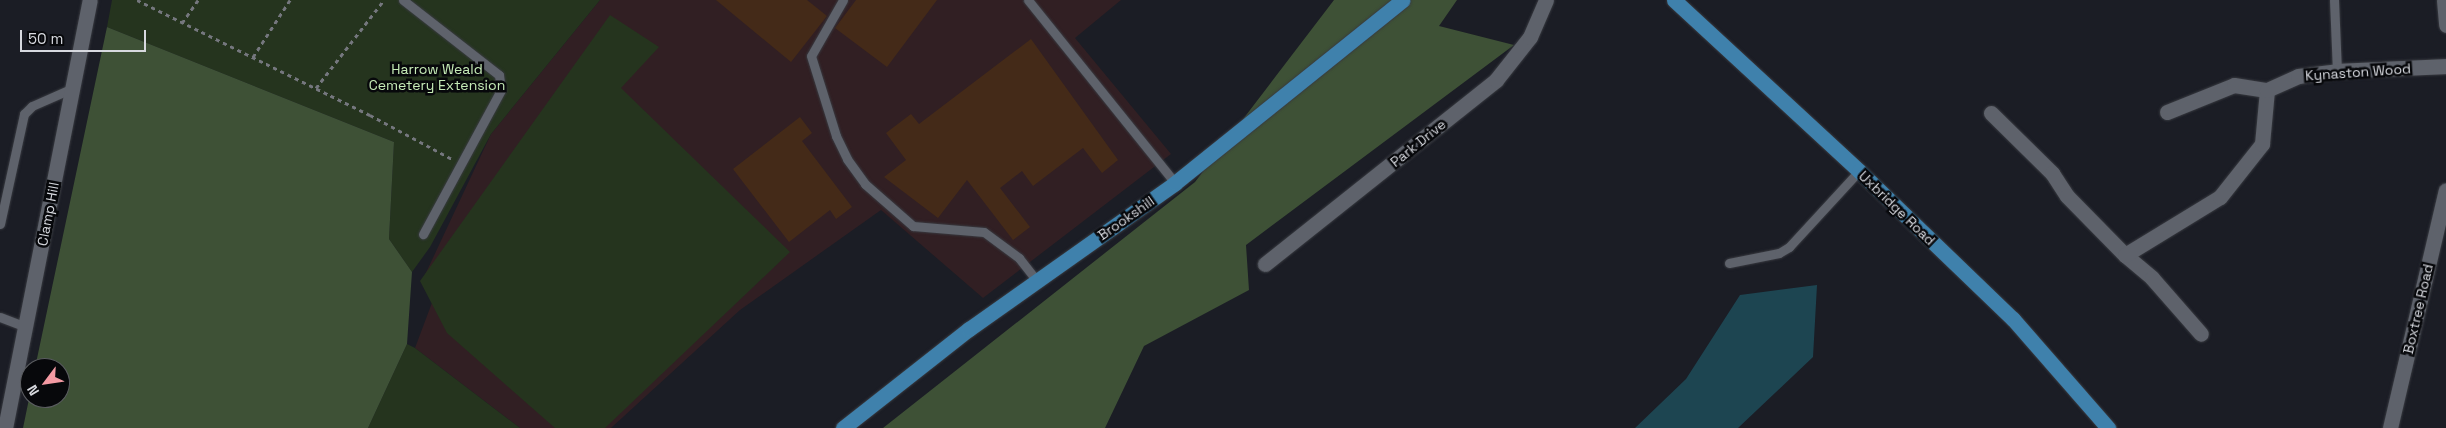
<!DOCTYPE html>
<html>
<head>
<meta charset="utf-8">
<style>
	body { margin:0 }
	#map { position:relative; width:2446px; height:428px; overflow:hidden; background:#1b1d25; font-family:"Space Grotesk",sans-serif }
	div>[style] { position:absolute }
	.education>* { inset:0; background:#311f23 }
	.green>* { inset:0; background:#25341e }
	.forest>* { inset:0; background:#3e5136 }
	.water>* { inset:0; background:#1d4551 }
	.building>* { inset:0; background:#442a18 }
	.path>* { height:3px; margin-top:-1.5px; transform-origin:0; background:repeating-linear-gradient(90deg,#75777e 0 4px,transparent 0 8px) }
	.roads { filter:drop-shadow(0 0 1px #383a40) drop-shadow(0 0 1px #383a40) }
	.lane>* { height:9px; margin:-4.5px; padding:0 4.5px; transform-origin:4.5px; border-radius:4.5px; background:#5e626b }
	.street>* { height:15px; margin:-7.5px; padding:0 7.5px; transform-origin:7.5px; border-radius:7.5px; background:#5e626b }
	.primary>* { height:15px; margin:-7.5px; padding:0 7.5px; transform-origin:7.5px; border-radius:7.5px; background:#3f81ac }
	span { translate:-50% -50%; white-space:nowrap; text-align:center; line-height:1.15; -webkit-text-stroke:5px #07080b; paint-order:stroke }
	.park-label { font-size:14px; color:#c6ebb7 }
	.street-label { font-size:14px; color:#d7d9df }
	.north { position:absolute; left:20px; top:358px; width:50px; height:50px; box-sizing:border-box; background:#07080b; border:1px solid #5a5c60; border-radius:50%; rotate:239deg; font-size:14px; font-weight:700; line-height:20px; text-align:center; color:#d7d9df }
	.north::after { content:''; display:block; margin:auto; width:18px; height:22px; background:#f49aa3; clip-path:polygon(50% 0,100% 100%,50% 72%,0 100%) }
	.scale { position:absolute; left:20px; top:30px; width:126px; height:22px; box-sizing:border-box; border:2px solid #d7d9df; border-top:0; padding-left:6px; font-size:15px; line-height:18px; white-space:nowrap; color:#d7d9df; -webkit-text-stroke:4px #07080b; paint-order:stroke }
</style>
</head>
<body>
<div id="map">
	<div class="education">
		<i style="clip-path:polygon(600px 0,1121px 0,1075px 38px,1171px 154px,983px 298px,881px 210px,740px 310px,611px 428px,520px 428px,415px 348px,433px 300px,424px 277px,491px 134px)"></i>
	</div>
	<div class="green">
		<i style="clip-path:polygon(112px 0,600px 0,491px 134px,430px 247px,412px 272px,389px 239px,394px 142px,107px 27px)"></i>
		<i style="clip-path:polygon(610px 15px,659px 47px,621px 88px,790px 252px,605px 428px,555px 428px,447px 333px,420px 281px)"></i>
		<i style="clip-path:polygon(407px 344px,415px 348px,520px 428px,368px 428px)"></i>
	</div>
	<div class="forest">
		<i style="clip-path:polygon(1334px 0,1457px 0,1439px 26px,1514px 45px,1246px 245px,1249px 290px,1144px 346px,1105px 428px,883px 428px,1195px 182px)"></i>
		<i style="clip-path:polygon(107px 27px,394px 142px,389px 239px,412px 272px,407px 344px,368px 428px,23px 428px,30px 394px,30px 398px,60px 398px,60px 368px,35px 368px)"></i>
	</div>
	<div class="water">
		<i style="clip-path:polygon(1817px 285px,1813px 357px,1738px 428px,1635px 428px,1686px 379px,1740px 295px)"></i>
	</div>
	<div class="building">
		<i style="clip-path:polygon(716px 0,807px 0,827px 16px,791px 62px)"></i>
		<i style="clip-path:polygon(856px 0,937px 0,887px 67px,835px 28px)"></i>
		<i style="clip-path:polygon(1031px 39px,1118px 160px,1102px 173px,1083px 148px,1033px 186px,1022px 171px,1000px 188px,1030px 227px,1013px 240px,967px 180px,938px 218px,884px 177px,906px 160px,886px 133px,911px 114px,919px 124px)"></i>
		<i style="clip-path:polygon(800px 117px,812px 133px,802px 141px,852px 207px,836px 219px,830px 210px,789px 242px,733px 169px)"></i>
	</div>
	<div class="path">
		<i style="left:137px;top:0;width:260px;rotate:26.3deg"></i>
		<i style="left:370px;top:115px;width:93px;rotate:28.2deg"></i>
		<i style="left:182px;top:23px;width:28px;rotate:-55deg"></i>
		<i style="left:253px;top:57px;width:68px;rotate:-57deg"></i>
		<i style="left:316px;top:88px;width:111px;rotate:-52.3deg"></i>
	</div>
	<div class="roads">
		<div class="lane">
			<i style="left:403px;top:0;width:122px;rotate:38deg"></i>
			<i style="left:499px;top:75px;width:15px;rotate:82deg"></i>
			<i style="left:501px;top:90px;width:164px;rotate:118.4deg"></i>
			<i style="left:843px;top:0;width:64px;rotate:119.7deg"></i>
			<i style="left:811px;top:56px;width:84px;rotate:72.6deg"></i>
			<i style="left:836px;top:136px;width:25px;rotate:64deg"></i>
			<i style="left:847px;top:159px;width:31px;rotate:54deg"></i>
			<i style="left:865px;top:184px;width:64px;rotate:41.2deg"></i>
			<i style="left:913px;top:226px;width:71px;rotate:4.8deg"></i>
			<i style="left:984px;top:232px;width:44px;rotate:36.6deg"></i>
			<i style="left:1019px;top:258px;width:29px;rotate:52deg"></i>
			<i style="left:1028px;top:0;width:235px;rotate:51.2deg"></i>
			<i style="left:2334px;top:0;width:71px;rotate:87.6deg"></i>
			<i style="left:0;top:224px;width:113px;rotate:-77.7deg"></i>
			<i style="left:24px;top:114px;width:11px;rotate:-45deg"></i>
			<i style="left:32px;top:106px;width:45px;rotate:-23.7deg"></i>
			<i style="left:1729px;top:263px;width:51px;rotate:-11.3deg"></i>
			<i style="left:1779px;top:253px;width:12px;rotate:-31deg"></i>
			<i style="left:1789px;top:247px;width:103px;rotate:-47.4deg"></i>
			<i style="left:0;top:317px;width:28px;rotate:21deg"></i>
		</div>
		<div class="street">
			<i style="left:2444px;top:0;width:25px;rotate:85deg"></i>
			<i style="left:2167px;top:112px;width:72px;rotate:-21.9deg"></i>
			<i style="left:2234px;top:85px;width:33px;rotate:9deg"></i>
			<i style="left:1991px;top:113px;width:86px;rotate:44.5deg"></i>
			<i style="left:2052px;top:173px;width:27px;rotate:57deg"></i>
			<i style="left:2067px;top:196px;width:83px;rotate:45.5deg"></i>
			<i style="left:2125px;top:255px;width:35px;rotate:40deg"></i>
			<i style="left:2152px;top:278px;width:74px;rotate:48.8deg"></i>
			<i style="left:2125px;top:255px;width:111px;rotate:-31.4deg"></i>
			<i style="left:2220px;top:197px;width:68px;rotate:-51.6deg"></i>
			<i style="left:2262px;top:144px;width:54px;rotate:-84.7deg"></i>
			<i style="left:2267px;top:90px;width:34px;rotate:-24deg"></i>
			<i style="left:2298px;top:76px;width:39px;rotate:-7deg"></i>
			<i style="left:2337px;top:71px;width:109px;rotate:-2.6deg"></i>
			<i style="left:1265px;top:264px;width:295px;rotate:-38.5deg"></i>
			<i style="left:1496px;top:80px;width:55px;rotate:-51.7deg"></i>
			<i style="left:1530px;top:37px;width:40px;rotate:-66.6deg"></i>
			<i style="left:5px;top:428px;width:436px;rotate:-78.8deg"></i>
			<i style="left:2390px;top:428px;width:244px;rotate:-76.8deg"></i>
		</div>
		<div class="primary">
			<i style="left:1674px;top:0;width:252px;rotate:42.7deg"></i>
			<i style="left:1859px;top:171px;width:214px;rotate:43.9deg"></i>
			<i style="left:2013px;top:319px;width:145px;rotate:48.9deg"></i>
			<i style="left:843px;top:428px;width:160px;rotate:-38.2deg"></i>
			<i style="left:969px;top:329px;width:252px;rotate:-35.3deg"></i>
			<i style="left:1175px;top:183px;width:292px;rotate:-38.8deg"></i>
		</div>
	</div>
	<div class="park-label">
		<span style="left:437px;top:77px">Harrow Weald<br>Cemetery Extension</span>
	</div>
	<div class="street-label">
		<span style="left:2358px;top:72px;rotate:-4deg">Kynaston Wood</span>
		<span style="left:1418px;top:143px;rotate:-39deg">Park Drive</span>
		<span style="left:1897px;top:208px;rotate:44deg">Uxbridge Road</span>
		<span style="left:48px;top:214px;rotate:-79deg">Clamp Hill</span>
		<span style="left:1126px;top:218px;rotate:-35deg">Brookshill</span>
		<span style="left:2418px;top:309px;rotate:-77deg">Boxtree Road</span>
	</div>
	<div class="north">N</div>
	<div class="scale">50 m</div>
</div>
</body>
</html>
